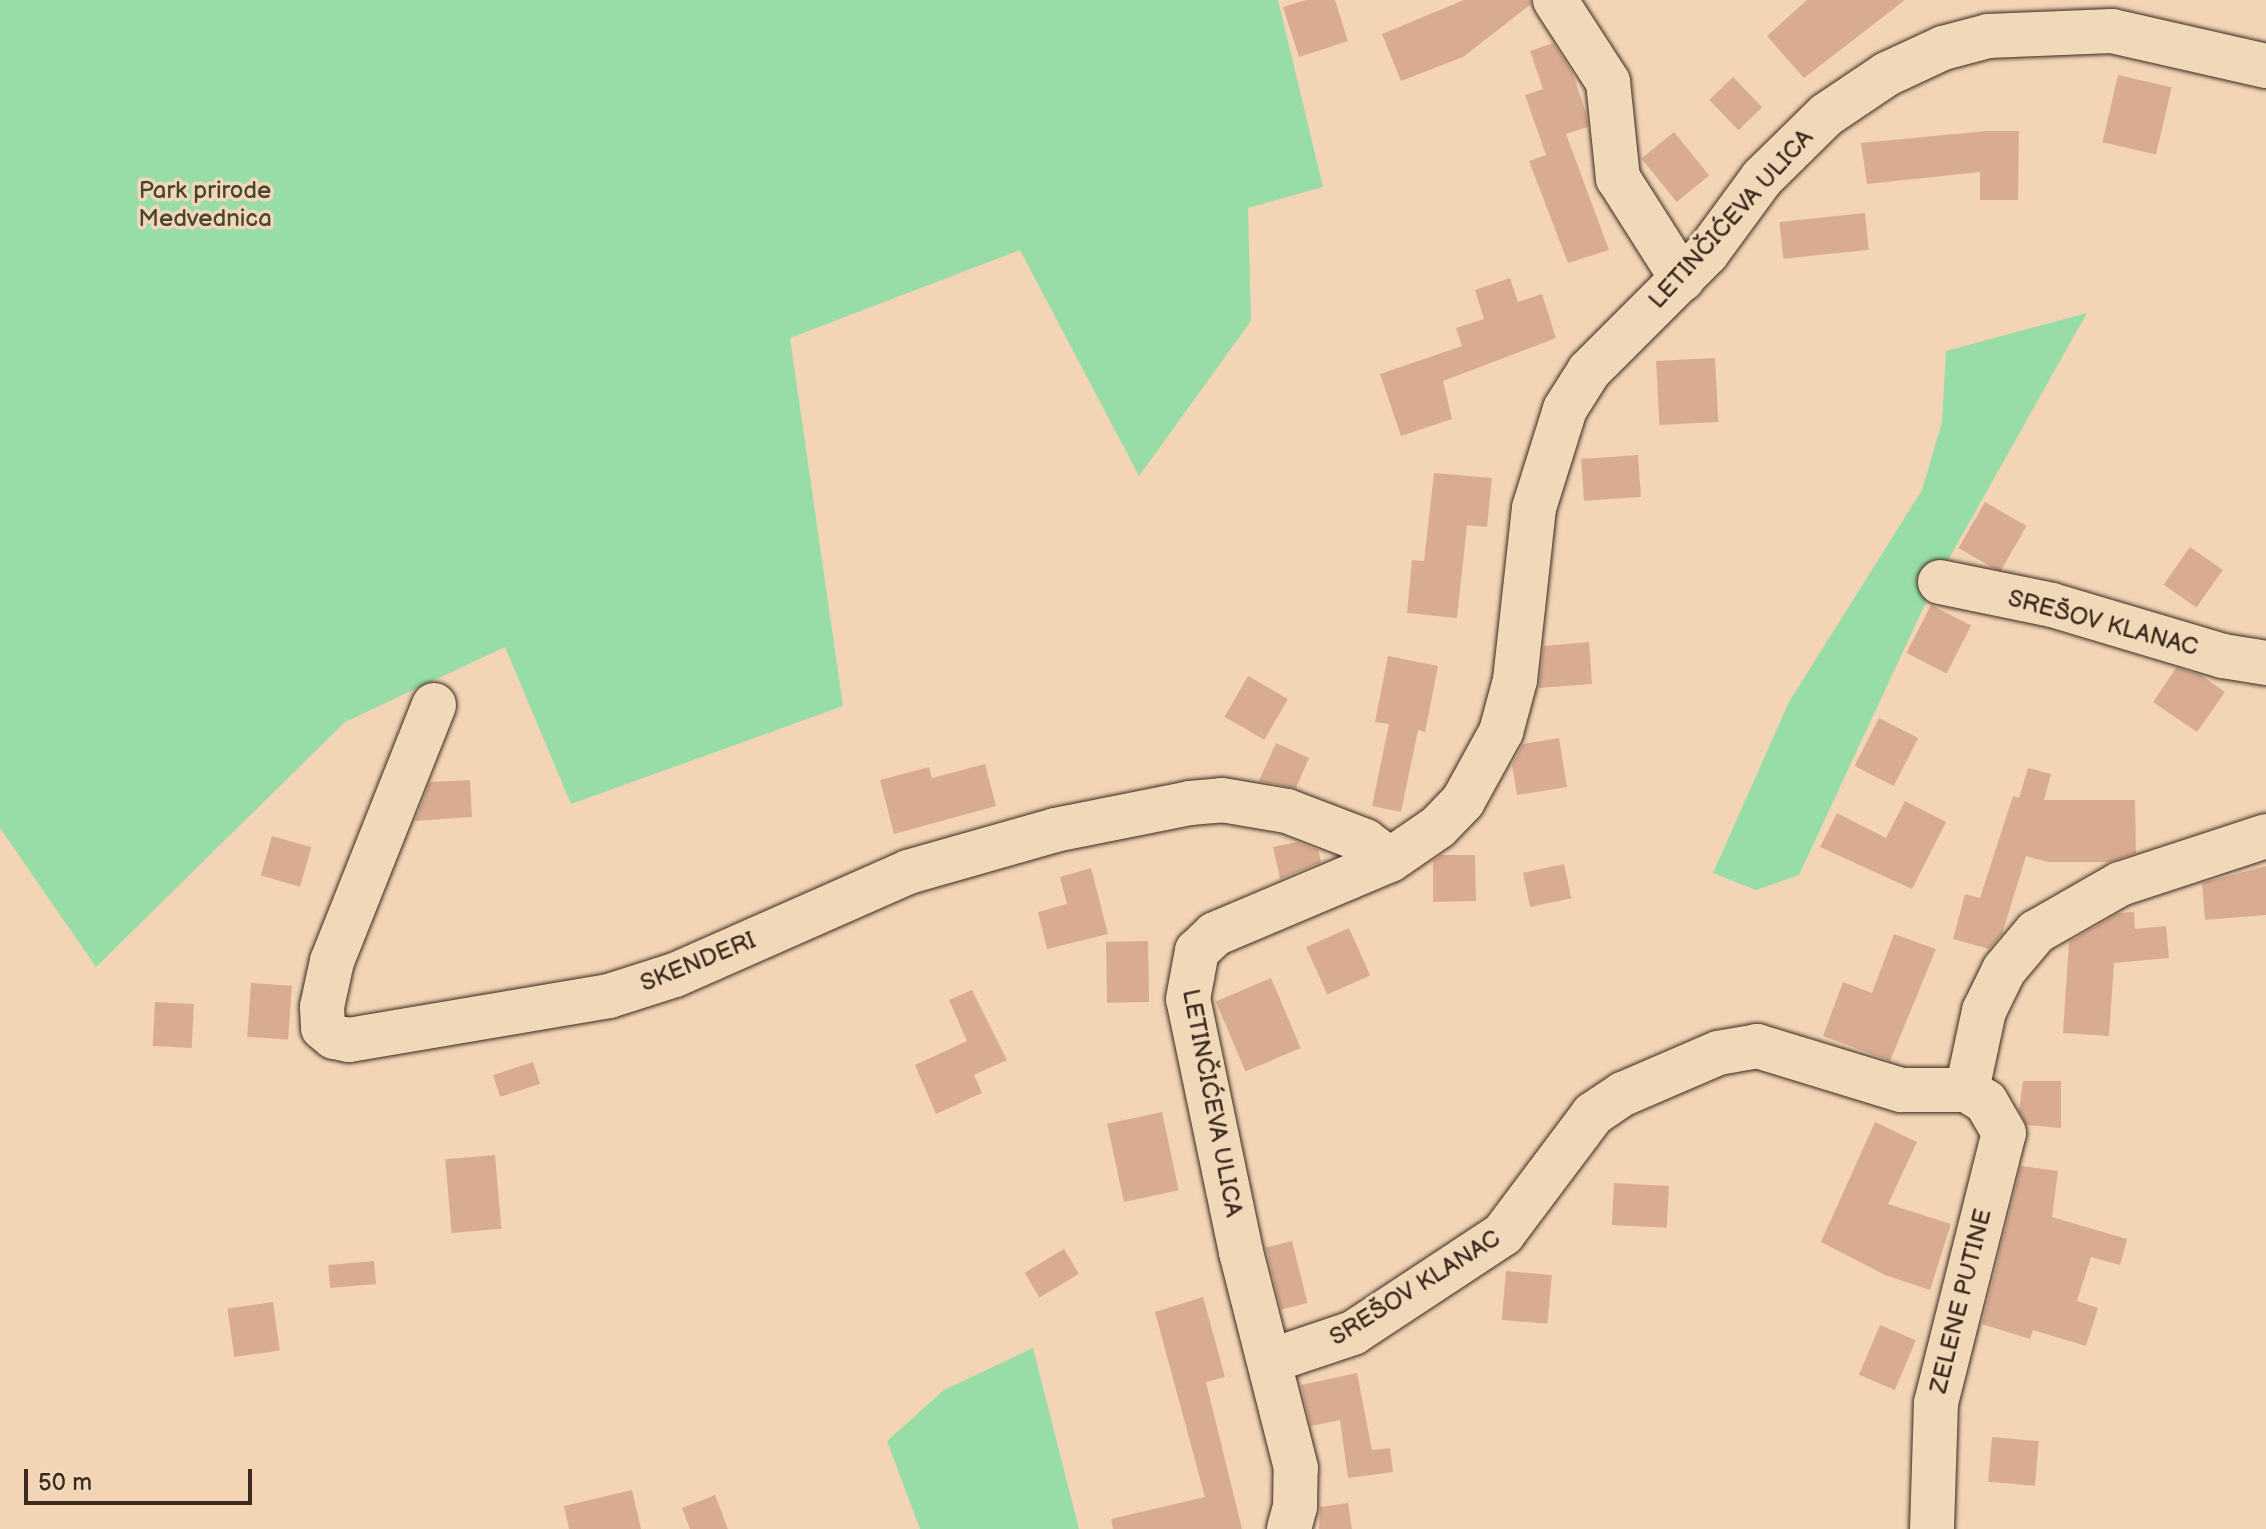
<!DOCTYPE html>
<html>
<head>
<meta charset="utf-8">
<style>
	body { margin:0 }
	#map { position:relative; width:2266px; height:1529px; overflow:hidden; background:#f3d5b6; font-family:"Balsamiq Sans",sans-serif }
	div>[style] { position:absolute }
	.green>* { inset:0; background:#98dca8 }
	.building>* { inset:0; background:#d9ac92; transform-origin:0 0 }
	.roads { filter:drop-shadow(0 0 2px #3b2a1e) drop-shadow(0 0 2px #3b2a1e) }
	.minor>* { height:44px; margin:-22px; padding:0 22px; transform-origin:22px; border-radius:22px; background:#f1d8b9 }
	span { translate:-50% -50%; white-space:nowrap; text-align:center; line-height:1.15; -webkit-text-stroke:7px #f1d8b9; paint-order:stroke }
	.park-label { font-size:24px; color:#494533 }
	.street-label { font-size:24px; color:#3b2a1e }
	.scale { position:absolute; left:24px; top:1469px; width:228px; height:36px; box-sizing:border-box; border:4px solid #3b2a1e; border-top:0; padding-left:10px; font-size:24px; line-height:28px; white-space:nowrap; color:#3b2a1e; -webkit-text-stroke:6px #f1d8b9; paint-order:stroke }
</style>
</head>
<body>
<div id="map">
	<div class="green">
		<i style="clip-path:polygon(0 0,1278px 0,1323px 187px,1248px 208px,1251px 321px,1139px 476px,1020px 250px,790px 338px,843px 706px,571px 804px,505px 647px,345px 722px,96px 967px,0 828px)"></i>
		<i style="clip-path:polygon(2087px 313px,1934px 585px,1799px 875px,1756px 890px,1713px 873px,1789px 702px,1922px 490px,1942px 422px,1946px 351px)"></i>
		<i style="clip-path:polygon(1033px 1348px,1079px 1529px,920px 1529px,887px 1441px,944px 1390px)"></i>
	</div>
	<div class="building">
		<i style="clip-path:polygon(1306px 0,1335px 0,1348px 41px,1299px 57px,1283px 7px)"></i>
		<i style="clip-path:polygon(1464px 0,1530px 0,1531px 4px,1463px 57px,1401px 81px,1382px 34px)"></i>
		<i style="clip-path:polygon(1807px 0,1905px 0,1804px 78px,1767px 36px)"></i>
		<i style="clip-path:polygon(1553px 43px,1573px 74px,1586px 113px,1588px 127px,1566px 134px,1609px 250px,1568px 263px,1529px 161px,1546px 155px,1525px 95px,1543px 89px,1530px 51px)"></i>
		<i style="left:2118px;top:75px;width:55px;height:69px;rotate:13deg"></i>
		<i style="left:1733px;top:77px;width:42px;height:33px;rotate:46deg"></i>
		<i style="clip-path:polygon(1986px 131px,2019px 131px,2018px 200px,1980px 200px,1980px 172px,1867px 184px,1861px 143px)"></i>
		<i style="left:1674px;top:132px;width:56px;height:42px;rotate:51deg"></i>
		<i style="left:1865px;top:213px;width:37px;height:86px;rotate:84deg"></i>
		<i style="clip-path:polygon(1510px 278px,1518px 302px,1542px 294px,1556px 338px,1443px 381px,1452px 419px,1401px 436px,1380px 374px,1462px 346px,1456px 328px,1484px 319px,1475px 290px)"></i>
		<i style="left:1715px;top:358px;width:64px;height:59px;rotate:87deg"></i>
		<i style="left:1638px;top:455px;width:42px;height:57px;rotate:86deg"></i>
		<i style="clip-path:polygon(1434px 473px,1492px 478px,1487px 527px,1467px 525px,1457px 618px,1407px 613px,1412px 560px,1424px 561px)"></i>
		<i style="left:1985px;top:502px;width:48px;height:53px;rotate:30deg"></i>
		<i style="left:2190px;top:547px;width:40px;height:46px;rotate:35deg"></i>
		<i style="left:1931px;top:605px;width:45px;height:54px;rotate:27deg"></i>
		<i style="clip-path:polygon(1589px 642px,1592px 684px,1539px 688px,1544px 646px)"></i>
		<i style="clip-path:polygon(1388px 656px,1438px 666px,1425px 732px,1418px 730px,1401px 812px,1372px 806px,1389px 724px,1375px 722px)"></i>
		<i style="clip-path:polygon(2176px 668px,2201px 675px,2225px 692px,2197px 732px,2153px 702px)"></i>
		<i style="left:1248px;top:676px;width:46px;height:47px;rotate:30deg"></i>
		<i style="left:1879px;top:718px;width:44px;height:54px;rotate:27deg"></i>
		<i style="clip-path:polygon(1559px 738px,1567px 787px,1517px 795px,1512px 765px,1523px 744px)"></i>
		<i style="clip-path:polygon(1276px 743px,1309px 758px,1296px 788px,1259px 781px)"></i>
		<i style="clip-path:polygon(985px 764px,996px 806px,894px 834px,880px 780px,929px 767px,932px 778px)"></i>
		<i style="clip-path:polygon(2028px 768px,2051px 774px,2044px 800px,2135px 800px,2136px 853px,2109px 862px,2048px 862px,2026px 856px,2002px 934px,1989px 949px,1953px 939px,1965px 894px,1980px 898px,2013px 796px,2019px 798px)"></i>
		<i style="clip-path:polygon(470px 780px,472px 817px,415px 821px,430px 782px)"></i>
		<i style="clip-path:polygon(1905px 801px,1946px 822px,1912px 889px,1820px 847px,1837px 813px,1886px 838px)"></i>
		<i style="left:272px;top:836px;width:41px;height:41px;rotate:16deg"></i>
		<i style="clip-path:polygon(1297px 842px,1318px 850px,1321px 862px,1280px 879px,1273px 847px)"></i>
		<i style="clip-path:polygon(1441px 855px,1475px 855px,1476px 901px,1433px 902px,1433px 861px)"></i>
		<i style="left:1564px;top:864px;width:35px;height:42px;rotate:78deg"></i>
		<i style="clip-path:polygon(2266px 866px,2266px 915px,2205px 920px,2202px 883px)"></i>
		<i style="clip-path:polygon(1091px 868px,1108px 934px,1047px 949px,1038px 912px,1067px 904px,1060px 877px)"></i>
		<i style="clip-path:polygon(2134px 912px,2135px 929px,2166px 926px,2169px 958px,2114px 963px,2109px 1036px,2063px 1033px,2069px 942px,2119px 913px)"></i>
		<i style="left:1349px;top:928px;width:52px;height:47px;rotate:66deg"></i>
		<i style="clip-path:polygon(1894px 934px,1936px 949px,1890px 1061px,1823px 1036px,1843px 982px,1872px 993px)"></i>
		<i style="left:1148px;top:941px;width:61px;height:42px;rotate:89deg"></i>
		<i style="left:1271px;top:978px;width:76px;height:60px;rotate:67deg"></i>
		<i style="left:251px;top:983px;width:41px;height:54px;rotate:4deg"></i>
		<i style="clip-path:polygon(972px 990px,1007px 1060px,974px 1075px,982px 1093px,936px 1114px,915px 1065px,967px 1041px,949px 1000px)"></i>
		<i style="left:155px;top:1002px;width:39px;height:44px;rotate:3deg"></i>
		<i style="left:533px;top:1062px;width:23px;height:42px;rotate:72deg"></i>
		<i style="clip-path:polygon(2023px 1081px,2061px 1081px,2061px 1128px,2026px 1125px,2019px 1110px)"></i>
		<i style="left:1162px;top:1112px;width:80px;height:56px;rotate:78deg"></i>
		<i style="clip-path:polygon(1875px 1122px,1917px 1142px,1888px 1204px,1951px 1224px,1930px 1290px,1885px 1275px,1821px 1242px)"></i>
		<i style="left:495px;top:1155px;width:74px;height:50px;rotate:85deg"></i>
		<i style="clip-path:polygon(2021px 1166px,2058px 1171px,2052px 1217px,2127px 1239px,2120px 1265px,2091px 1257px,2077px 1301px,2098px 1308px,2086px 1346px,2033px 1330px,2030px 1339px,1982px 1324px)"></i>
		<i style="left:1614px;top:1183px;width:55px;height:42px;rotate:3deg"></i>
		<i style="left:1292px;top:1241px;width:64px;height:27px;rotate:76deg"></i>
		<i style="left:1064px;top:1249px;width:29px;height:46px;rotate:59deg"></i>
		<i style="left:374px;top:1261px;width:23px;height:46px;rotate:85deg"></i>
		<i style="left:1506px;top:1271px;width:46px;height:49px;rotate:5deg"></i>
		<i style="clip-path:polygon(1203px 1297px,1225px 1377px,1206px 1382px,1242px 1529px,1113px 1529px,1111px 1519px,1205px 1497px,1155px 1312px)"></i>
		<i style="left:273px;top:1302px;width:49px;height:46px;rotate:82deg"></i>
		<i style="left:1880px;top:1325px;width:39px;height:54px;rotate:23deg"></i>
		<i style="clip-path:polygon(1357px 1373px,1372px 1450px,1390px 1448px,1393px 1472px,1348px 1478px,1340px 1420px,1311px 1426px,1301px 1385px)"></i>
		<i style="left:1992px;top:1437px;width:47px;height:45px;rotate:5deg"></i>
		<i style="clip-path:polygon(632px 1490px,641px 1529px,569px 1529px,564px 1506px)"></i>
		<i style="clip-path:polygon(715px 1495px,728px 1529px,690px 1529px,682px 1508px)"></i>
		<i style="clip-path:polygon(1348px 1503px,1352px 1529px,1319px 1529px,1320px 1507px)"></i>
	</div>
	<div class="roads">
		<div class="minor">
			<i style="left:1555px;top:0;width:98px;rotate:57.1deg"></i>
			<i style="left:1608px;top:82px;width:97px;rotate:84.1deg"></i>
			<i style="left:1618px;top:178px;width:120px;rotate:57.6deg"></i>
			<i style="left:1940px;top:582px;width:114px;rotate:11.6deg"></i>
			<i style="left:2052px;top:605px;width:178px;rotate:16.6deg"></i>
			<i style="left:2223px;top:656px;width:44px;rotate:9.2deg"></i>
			<i style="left:434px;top:705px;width:276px;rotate:111.7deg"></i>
			<i style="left:332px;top:961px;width:47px;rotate:102.3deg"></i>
			<i style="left:322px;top:1007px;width:21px;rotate:87deg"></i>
			<i style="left:323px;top:1028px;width:14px;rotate:39deg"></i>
			<i style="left:334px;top:1037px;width:15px;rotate:11deg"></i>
			<i style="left:349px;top:1040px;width:264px;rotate:-9.6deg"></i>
			<i style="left:609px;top:996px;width:69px;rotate:-17.7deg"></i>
			<i style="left:675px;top:975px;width:255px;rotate:-23.8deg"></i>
			<i style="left:908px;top:872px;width:153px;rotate:-15.9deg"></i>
			<i style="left:1055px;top:830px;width:138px;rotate:-11.3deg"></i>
			<i style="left:1190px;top:803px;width:32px;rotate:-5deg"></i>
			<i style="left:1222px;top:800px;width:66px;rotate:9.6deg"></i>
			<i style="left:1287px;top:811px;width:84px;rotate:21deg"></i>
			<i style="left:1365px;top:841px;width:31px;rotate:37deg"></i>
			<i style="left:1270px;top:1361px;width:88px;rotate:-18.6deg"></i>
			<i style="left:1353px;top:1333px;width:180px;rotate:-33.4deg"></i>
			<i style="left:1503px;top:1234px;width:150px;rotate:-53.1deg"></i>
			<i style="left:1593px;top:1114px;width:36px;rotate:-34deg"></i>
			<i style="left:1623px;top:1094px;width:103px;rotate:-23.3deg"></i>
			<i style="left:1718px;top:1053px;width:40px;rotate:-10deg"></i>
			<i style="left:1757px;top:1046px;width:151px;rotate:17deg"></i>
			<i style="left:1901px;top:1090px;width:66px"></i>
			<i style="left:1967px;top:1090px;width:81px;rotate:-77.9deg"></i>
			<i style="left:1984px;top:1011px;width:46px;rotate:-64deg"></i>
			<i style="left:2004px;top:970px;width:50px;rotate:-49.9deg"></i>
			<i style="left:2036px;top:932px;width:97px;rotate:-29.7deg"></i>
			<i style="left:2120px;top:884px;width:154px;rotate:-18.2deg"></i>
			<i style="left:1289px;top:1529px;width:23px;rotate:-75deg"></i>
			<i style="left:1295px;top:1507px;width:39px;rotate:-89deg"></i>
			<i style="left:1296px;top:1468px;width:223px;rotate:-104.3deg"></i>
			<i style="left:1241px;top:1252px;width:258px;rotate:-101.8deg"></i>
			<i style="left:1188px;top:999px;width:49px;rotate:-79.4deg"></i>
			<i style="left:1197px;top:951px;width:25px;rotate:-43deg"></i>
			<i style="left:1215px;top:934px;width:190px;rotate:-22.9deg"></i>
			<i style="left:1390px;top:860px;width:58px;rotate:-34.5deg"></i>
			<i style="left:1438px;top:827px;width:36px;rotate:-46deg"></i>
			<i style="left:1463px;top:801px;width:79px;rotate:-61.2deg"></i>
			<i style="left:1501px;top:732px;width:54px;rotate:-74.9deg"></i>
			<i style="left:1515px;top:680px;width:173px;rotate:-83.7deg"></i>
			<i style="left:1534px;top:508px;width:104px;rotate:-72.6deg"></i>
			<i style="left:1565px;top:409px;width:45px;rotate:-57.7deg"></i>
			<i style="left:1589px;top:371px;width:167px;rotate:-45deg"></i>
			<i style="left:1707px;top:253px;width:93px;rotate:-53.7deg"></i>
			<i style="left:1762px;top:178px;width:90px;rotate:-44.5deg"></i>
			<i style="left:1826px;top:115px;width:73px;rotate:-33.9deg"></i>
			<i style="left:1887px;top:74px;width:62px;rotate:-24.9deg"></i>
			<i style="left:1943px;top:48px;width:47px;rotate:-14.9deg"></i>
			<i style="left:1988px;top:36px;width:124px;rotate:-2.3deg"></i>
			<i style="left:2112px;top:31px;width:158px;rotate:12.8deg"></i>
			<i style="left:1932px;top:1529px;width:126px;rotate:-88.2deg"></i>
			<i style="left:1936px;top:1403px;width:278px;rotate:-75.9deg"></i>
			<i style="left:2004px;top:1133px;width:36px;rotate:-120deg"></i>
			<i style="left:1986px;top:1102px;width:22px;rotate:-148deg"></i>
		</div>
	</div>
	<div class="park-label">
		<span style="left:205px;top:205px">Park prirode<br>Medvednica</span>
	</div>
	<div class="street-label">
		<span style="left:1731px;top:219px;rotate:-48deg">LETINČIĆEVA ULICA</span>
		<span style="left:2103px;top:623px;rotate:15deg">SREŠOV KLANAC</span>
		<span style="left:698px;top:962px;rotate:-22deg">SKENDERI</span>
		<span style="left:1212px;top:1103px;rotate:79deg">LETINČIĆEVA ULICA</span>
		<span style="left:1415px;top:1288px;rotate:-32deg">SREŠOV KLANAC</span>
		<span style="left:1961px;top:1301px;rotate:-76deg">ZELENE PUTINE</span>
	</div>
	<div class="scale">50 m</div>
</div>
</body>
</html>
